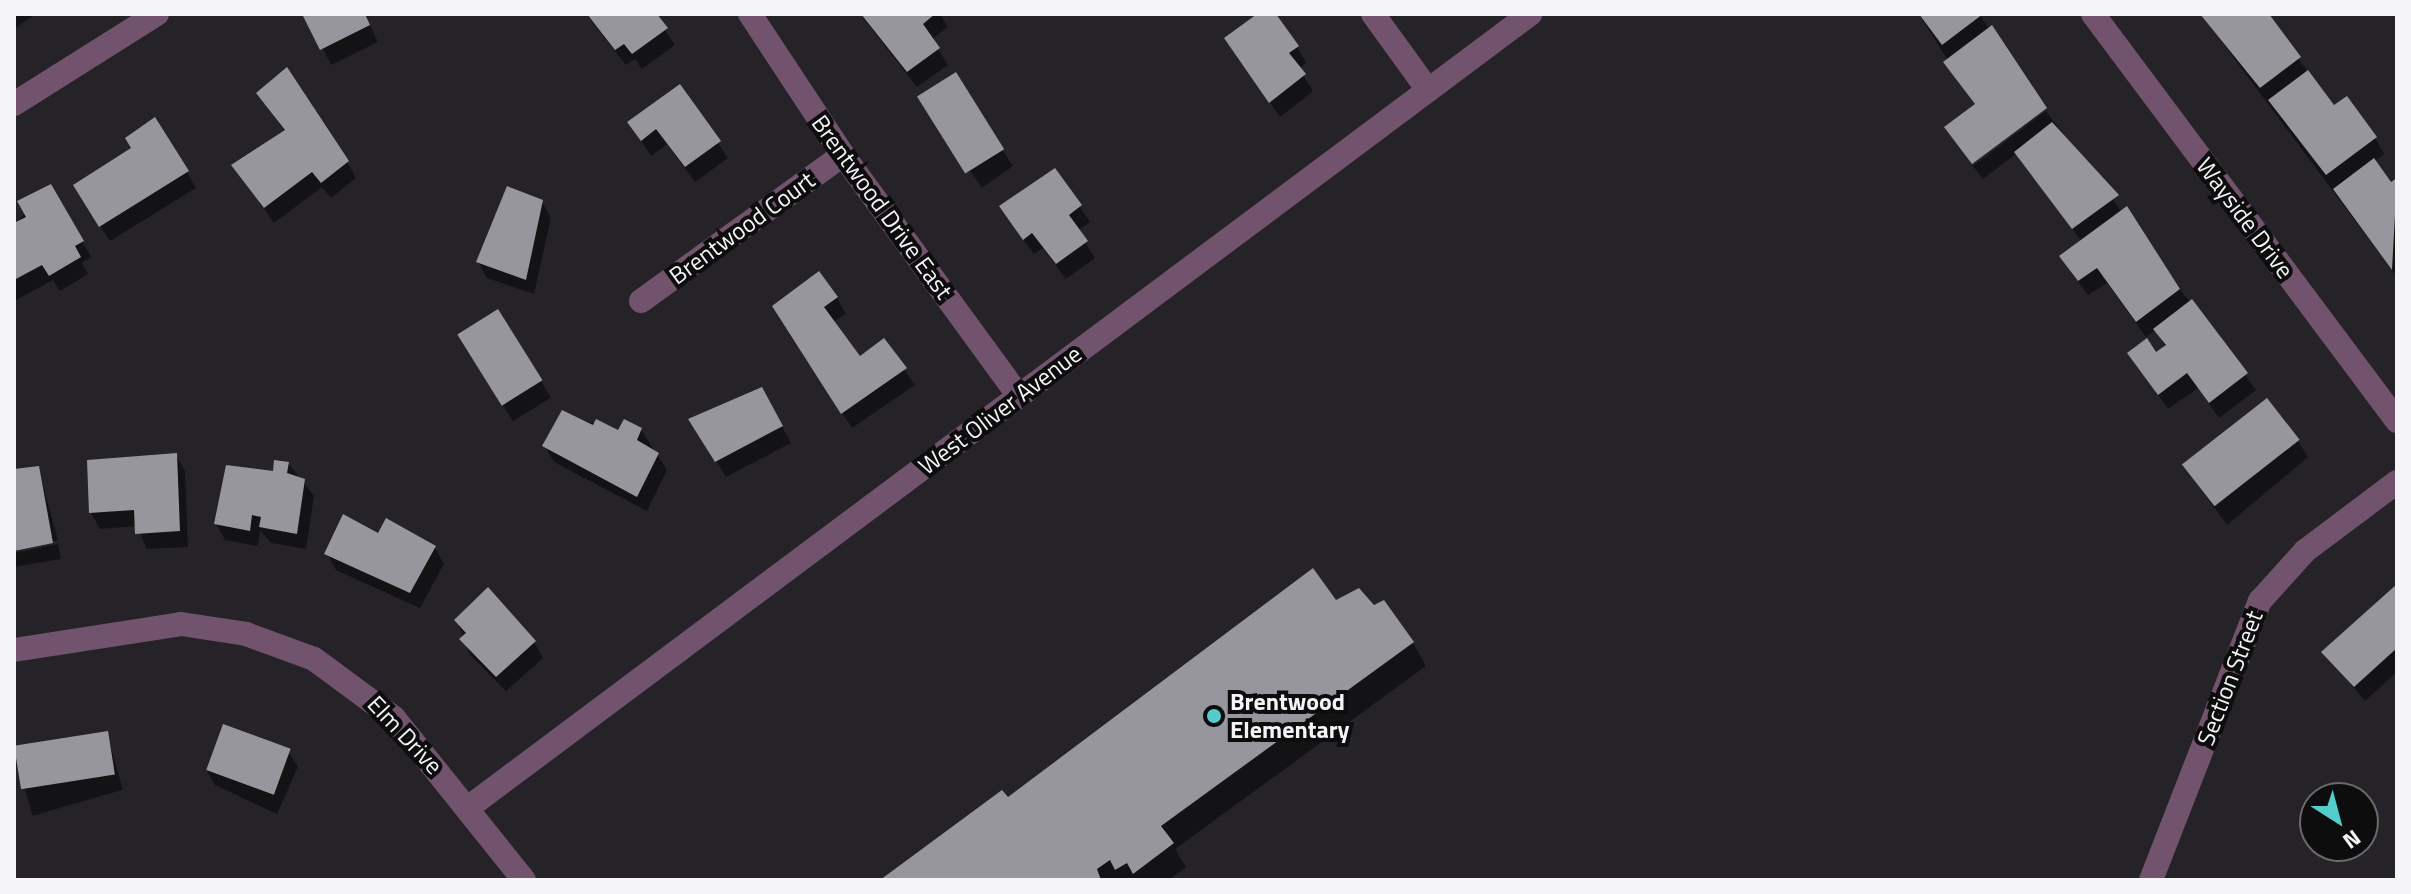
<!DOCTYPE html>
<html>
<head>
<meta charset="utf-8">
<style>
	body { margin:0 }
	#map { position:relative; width:2411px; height:894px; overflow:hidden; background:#252327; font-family:"Titillium Web",sans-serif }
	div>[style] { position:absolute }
	.shadow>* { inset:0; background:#0007; transform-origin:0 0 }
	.building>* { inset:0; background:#96969c; transform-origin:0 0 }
	.street>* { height:24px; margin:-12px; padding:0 12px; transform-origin:12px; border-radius:12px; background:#71536e }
	.dots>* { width:22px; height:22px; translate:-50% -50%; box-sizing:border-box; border:4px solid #0d0d0e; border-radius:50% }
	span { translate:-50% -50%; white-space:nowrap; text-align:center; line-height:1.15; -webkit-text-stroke:8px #0d0d0e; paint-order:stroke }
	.street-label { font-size:24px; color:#f5f4f7 }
	.poi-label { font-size:24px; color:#f5f4f7; font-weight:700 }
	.left { translate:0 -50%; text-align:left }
	.frame { position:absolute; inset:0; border:16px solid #f5f4f7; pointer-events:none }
	.north { position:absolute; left:2299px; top:782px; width:80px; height:80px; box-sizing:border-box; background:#0d0d0e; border:2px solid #6a696b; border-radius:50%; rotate:144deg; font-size:22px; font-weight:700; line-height:32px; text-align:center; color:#f5f4f7 }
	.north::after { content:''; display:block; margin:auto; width:28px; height:36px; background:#53cdcb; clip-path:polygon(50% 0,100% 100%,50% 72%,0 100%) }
</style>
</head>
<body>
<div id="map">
	<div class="shadow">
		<i style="clip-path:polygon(14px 14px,35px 14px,14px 29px)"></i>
		<i style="clip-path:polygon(307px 14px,365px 14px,378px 42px,331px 65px)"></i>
		<i style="clip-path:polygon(586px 14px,654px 14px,675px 45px,642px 69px,635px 59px,626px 65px)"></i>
		<i style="clip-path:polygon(860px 14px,940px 14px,948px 27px,932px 39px,948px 65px,917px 87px)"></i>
		<i style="clip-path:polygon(1261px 14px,1273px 14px,1297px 47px,1306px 63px,1299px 69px,1313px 91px,1280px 117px,1226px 39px)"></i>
		<i style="clip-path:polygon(1919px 14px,1979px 14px,2044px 108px,1971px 163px,1947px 127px,1976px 106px)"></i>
		<i style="clip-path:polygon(2201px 14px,2266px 14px,2334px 108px,2375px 138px,2384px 154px,2374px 162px,2391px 185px,2397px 181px,2397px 277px)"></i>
		<i style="clip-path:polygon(955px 75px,1013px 166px,982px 188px,931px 115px)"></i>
		<i style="clip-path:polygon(679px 87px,728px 158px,695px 182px,667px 144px,651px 156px,630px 123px)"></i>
		<i style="clip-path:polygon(258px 93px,347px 162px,356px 178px,331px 198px,322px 187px,274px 223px,234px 166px,285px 132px)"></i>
		<i style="clip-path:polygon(2046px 111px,2256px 390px,2219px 418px,2198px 388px,2168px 409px,2130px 354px,2156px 355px,2166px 348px,2156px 330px,2146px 337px,2107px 283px,2088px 295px,2071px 272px,2082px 242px,2017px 153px,1983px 179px,1973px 166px)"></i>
		<i style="clip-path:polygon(1054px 170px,1090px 222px,1078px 231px,1095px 258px,1066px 279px,1043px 248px,1034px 254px,1011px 222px)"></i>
		<i style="clip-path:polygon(187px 172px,196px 188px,110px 241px,84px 201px)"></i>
		<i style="clip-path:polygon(50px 186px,91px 257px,82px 263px,88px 274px,60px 291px,53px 280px,14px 301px,14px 225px)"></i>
		<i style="clip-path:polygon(542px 202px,551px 218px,534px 294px,487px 278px,478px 262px)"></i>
		<i style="clip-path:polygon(837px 298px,846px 314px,833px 322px,859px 359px,884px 341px,915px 385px,852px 428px,784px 323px)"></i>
		<i style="left:497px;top:311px;width:102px;height:45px;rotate:58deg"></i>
		<i style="clip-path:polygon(762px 390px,791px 443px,726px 477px,691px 419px)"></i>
		<i style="clip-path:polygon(563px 412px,619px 433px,641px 430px,667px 470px,647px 511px,554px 462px,545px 446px)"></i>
		<i style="clip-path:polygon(2298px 441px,2308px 457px,2227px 525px,2183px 465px)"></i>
		<i style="clip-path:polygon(176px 455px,185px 471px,188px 547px,147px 549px,137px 526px,100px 529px,91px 513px)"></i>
		<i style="clip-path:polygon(288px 463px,314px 496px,306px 549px,271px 543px,260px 530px,258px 546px,225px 540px,216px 524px)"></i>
		<i style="clip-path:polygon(38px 468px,58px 540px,14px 549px,14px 471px)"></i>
		<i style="clip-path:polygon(378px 535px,435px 548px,444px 564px,420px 608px,336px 570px,327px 554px)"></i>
		<i style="clip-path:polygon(58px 544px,61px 559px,14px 567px,14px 553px)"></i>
		<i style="clip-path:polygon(2397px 587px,2397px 672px,2365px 701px,2324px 652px)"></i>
		<i style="clip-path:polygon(1336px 603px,1413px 643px,1426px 666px,1175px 849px,1186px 867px,1169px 880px,884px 880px)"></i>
		<i style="clip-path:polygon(457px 620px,534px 642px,543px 658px,506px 691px,470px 655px)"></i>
		<i style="left:107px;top:734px;width:58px;height:94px;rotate:74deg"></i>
		<i style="clip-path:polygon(288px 751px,298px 767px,277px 814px,215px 785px,206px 769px)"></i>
	</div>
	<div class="building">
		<i style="clip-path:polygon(302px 14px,365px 14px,370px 25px,320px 50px)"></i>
		<i style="clip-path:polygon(587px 14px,657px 14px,668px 28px,632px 54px,624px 44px,615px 50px)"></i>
		<i style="clip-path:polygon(861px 14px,935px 14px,923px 24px,940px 48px,907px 72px)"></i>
		<i style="clip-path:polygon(1257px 14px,1276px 14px,1299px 46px,1289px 53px,1306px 74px,1269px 103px,1224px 38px)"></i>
		<i style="clip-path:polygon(1919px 14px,1983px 14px,1942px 45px)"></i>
		<i style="clip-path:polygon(2200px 14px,2269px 14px,2301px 57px,2260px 88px)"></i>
		<i style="clip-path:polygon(1992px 25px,2047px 108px,1972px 164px,1944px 127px,1975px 104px,1943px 62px)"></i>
		<i style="clip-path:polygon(287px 67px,349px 161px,321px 183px,312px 172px,264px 208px,231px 165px,285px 130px,256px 93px)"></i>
		<i style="clip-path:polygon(2308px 70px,2334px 105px,2347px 96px,2377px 137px,2326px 175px,2268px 100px)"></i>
		<i style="left:956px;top:72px;width:91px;height:46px;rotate:58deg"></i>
		<i style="clip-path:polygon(680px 84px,721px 141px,685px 167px,656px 129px,641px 141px,627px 122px)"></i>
		<i style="clip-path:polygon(155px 117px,189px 171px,99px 227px,73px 185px,131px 148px,125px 138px)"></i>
		<i style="clip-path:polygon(2052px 122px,2119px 195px,2072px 229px,2014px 152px)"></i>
		<i style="clip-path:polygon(2374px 158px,2391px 182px,2397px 178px,2392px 270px,2333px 189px)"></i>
		<i style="clip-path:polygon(1055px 168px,1082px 205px,1069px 215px,1088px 241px,1056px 264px,1032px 233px,1023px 240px,999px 206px)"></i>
		<i style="clip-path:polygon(51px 184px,84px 241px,75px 246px,81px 257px,49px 276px,42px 265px,14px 280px,14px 223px,26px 217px,17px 201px)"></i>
		<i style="clip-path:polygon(507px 186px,543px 200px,526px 280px,476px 262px)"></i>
		<i style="clip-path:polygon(2127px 206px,2180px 289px,2136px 322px,2097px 268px,2078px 281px,2059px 256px)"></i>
		<i style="clip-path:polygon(819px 271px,838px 297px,824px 307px,860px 356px,884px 338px,907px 368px,841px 414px,772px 306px)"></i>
		<i style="clip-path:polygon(2192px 299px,2248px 373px,2209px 403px,2187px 373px,2158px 395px,2127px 353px,2147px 338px,2156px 352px,2166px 345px,2153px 329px)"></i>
		<i style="left:498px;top:309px;width:84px;height:48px;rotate:58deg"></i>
		<i style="clip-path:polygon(762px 387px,783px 426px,715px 462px,688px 419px)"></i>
		<i style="left:2267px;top:398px;width:53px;height:108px;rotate:52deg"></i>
		<i style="clip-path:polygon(562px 410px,593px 425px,596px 419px,618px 430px,624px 419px,642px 428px,637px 440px,659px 453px,637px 497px,542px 446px)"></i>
		<i style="clip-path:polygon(177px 453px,180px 531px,135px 534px,134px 510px,89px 513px,87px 460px)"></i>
		<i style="clip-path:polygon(274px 460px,289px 462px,287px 473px,305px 479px,297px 534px,259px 527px,261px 517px,252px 515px,250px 531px,214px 524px,226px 465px,273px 471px)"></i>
		<i style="clip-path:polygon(39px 466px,53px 543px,14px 551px,14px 469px)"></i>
		<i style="clip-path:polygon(343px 514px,378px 533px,386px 518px,436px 546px,410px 593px,324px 554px)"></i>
		<i style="clip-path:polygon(1313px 568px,1336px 600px,1359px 588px,1374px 605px,1384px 600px,1414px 642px,1161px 826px,1174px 843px,1133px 874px,1127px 863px,1115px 870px,1110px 860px,1097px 869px,1101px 880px,880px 880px,1002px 790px,1008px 797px)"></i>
		<i style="clip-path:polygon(2397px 584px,2397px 648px,2354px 687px,2321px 652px)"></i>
		<i style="clip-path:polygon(488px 587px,536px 641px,496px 677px,459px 639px,466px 633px,454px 620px)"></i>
		<i style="left:223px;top:724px;width:72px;height:49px;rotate:20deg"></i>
		<i style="left:108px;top:731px;width:44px;height:95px;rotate:81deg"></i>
	</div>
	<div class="street">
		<i style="left:750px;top:14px;width:169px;rotate:56.6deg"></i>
		<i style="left:843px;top:155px;width:298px;rotate:53.9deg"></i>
		<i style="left:1373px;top:14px;width:94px;rotate:54.1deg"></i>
		<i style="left:2093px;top:14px;width:508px;rotate:53.24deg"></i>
		<i style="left:14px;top:104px;width:169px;rotate:-32.2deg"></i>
		<i style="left:641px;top:301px;width:249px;rotate:-35.9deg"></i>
		<i style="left:14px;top:650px;width:169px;rotate:-8.8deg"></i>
		<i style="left:181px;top:624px;width:66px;rotate:8.7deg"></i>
		<i style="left:246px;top:634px;width:72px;rotate:20.2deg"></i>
		<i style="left:314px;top:659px;width:99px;rotate:36.4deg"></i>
		<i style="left:394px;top:718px;width:208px;rotate:51.3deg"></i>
		<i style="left:469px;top:807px;width:1325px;rotate:-36.77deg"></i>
		<i style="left:2151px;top:880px;width:300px;rotate:-68.7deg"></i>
		<i style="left:2260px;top:601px;width:67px;rotate:-48deg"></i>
		<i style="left:2305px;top:551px;width:115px;rotate:-36.9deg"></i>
	</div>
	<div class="dots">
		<i style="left:1214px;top:716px;background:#53cdcb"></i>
	</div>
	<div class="street-label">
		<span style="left:882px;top:207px;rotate:54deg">Brentwood Drive East</span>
		<span style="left:2245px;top:218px;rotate:53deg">Wayside Drive</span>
		<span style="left:742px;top:228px;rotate:-36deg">Brentwood Court</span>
		<span style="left:1000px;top:410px;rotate:-37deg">West Oliver Avenue</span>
		<span style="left:2230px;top:678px;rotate:-69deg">Section Street</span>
		<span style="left:405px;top:735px;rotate:47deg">Elm Drive</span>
	</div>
	<div class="poi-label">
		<span class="left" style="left:1230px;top:716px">Brentwood<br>Elementary</span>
	</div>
	<div class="frame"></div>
	<div class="north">N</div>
</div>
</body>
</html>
